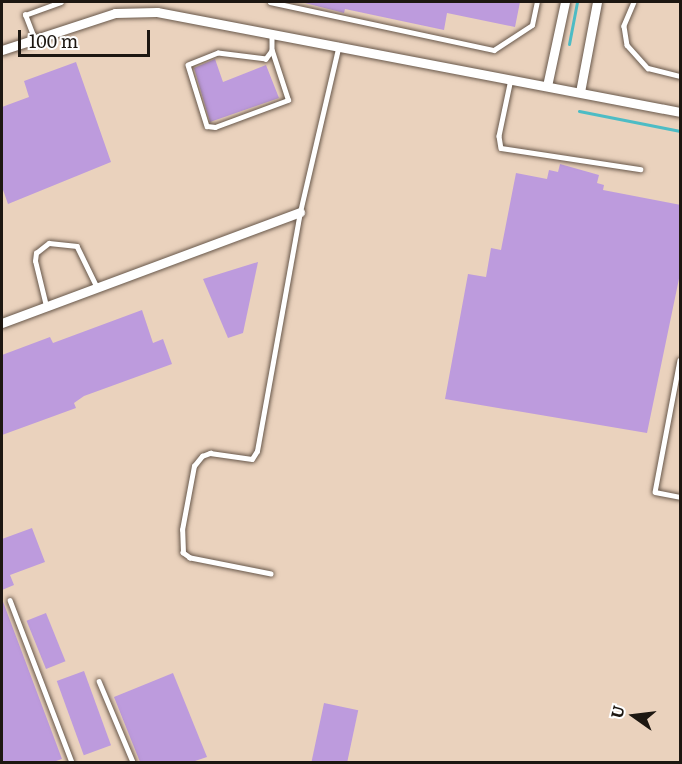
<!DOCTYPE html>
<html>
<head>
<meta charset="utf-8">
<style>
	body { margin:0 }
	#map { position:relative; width:682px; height:764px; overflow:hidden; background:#f1dfcf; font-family:Literata,serif }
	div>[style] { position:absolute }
	.built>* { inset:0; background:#ead2bd; transform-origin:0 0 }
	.stream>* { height:3px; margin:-1.5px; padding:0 1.5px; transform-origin:1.5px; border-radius:1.5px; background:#4dbcc5 }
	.building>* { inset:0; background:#bd9bdd; transform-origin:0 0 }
	.roads { filter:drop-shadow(0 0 2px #67574a) drop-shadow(0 0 2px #67574a) }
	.service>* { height:4.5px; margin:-2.25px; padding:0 2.25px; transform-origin:2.25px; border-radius:2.25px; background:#fff }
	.minor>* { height:9px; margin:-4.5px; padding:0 4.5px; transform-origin:4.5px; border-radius:4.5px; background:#fff }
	span { translate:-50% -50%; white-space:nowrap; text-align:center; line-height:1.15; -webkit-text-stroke:4.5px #fff; paint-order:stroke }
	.frame { position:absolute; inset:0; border:3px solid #1d1711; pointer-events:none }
	.north { position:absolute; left:604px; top:686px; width:60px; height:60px; -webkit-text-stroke:4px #fff; paint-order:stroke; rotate:284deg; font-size:16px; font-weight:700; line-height:24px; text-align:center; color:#1d1711 }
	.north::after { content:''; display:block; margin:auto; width:21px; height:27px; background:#1d1711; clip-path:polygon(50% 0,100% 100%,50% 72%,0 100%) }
	.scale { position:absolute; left:18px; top:30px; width:132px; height:27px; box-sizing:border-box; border:3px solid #1d1711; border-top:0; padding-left:8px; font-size:18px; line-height:21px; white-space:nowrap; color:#1d1711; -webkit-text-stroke:4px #fff; paint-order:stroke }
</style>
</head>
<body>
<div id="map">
	<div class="built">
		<i style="left:2px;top:2px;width:678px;height:760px"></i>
	</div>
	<div class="stream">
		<i style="left:569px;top:44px;width:43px;rotate:-79.2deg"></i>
		<i style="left:579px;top:111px;width:103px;rotate:11.2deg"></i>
	</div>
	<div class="building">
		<i style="clip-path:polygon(301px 2px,520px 2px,515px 27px,447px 13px,444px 30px,345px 9px,344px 13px)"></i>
		<i style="clip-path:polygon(215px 59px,223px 82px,266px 65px,279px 98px,210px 122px,194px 68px)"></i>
		<i style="clip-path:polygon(76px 62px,111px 162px,8px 204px,2px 187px,2px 107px,29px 97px,24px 81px)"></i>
		<i style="clip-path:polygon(560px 164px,599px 175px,597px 183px,604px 185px,603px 190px,681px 205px,681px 269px,647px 433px,445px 399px,468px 274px,486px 277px,491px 248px,501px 250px,516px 173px,547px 179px,549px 170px,558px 172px)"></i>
		<i style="clip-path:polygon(258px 262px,243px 333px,228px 338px,203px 279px)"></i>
		<i style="clip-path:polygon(142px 310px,153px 343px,163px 339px,172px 364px,84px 396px,74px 403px,76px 408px,2px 435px,2px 355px,50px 337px,53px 343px)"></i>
		<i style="clip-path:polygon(32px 528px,45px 562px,10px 575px,14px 585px,2px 590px,2px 539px)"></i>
		<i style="clip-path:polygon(2px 599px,62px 759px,53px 762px,2px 762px)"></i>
		<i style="left:46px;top:613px;width:52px;height:21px;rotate:68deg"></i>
		<i style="left:84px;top:671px;width:79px;height:29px;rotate:70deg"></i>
		<i style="clip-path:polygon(173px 673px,207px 757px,192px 762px,140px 762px,114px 697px)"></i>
		<i style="left:324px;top:703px;width:35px;height:60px;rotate:12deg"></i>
	</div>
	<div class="roads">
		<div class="service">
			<i style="left:270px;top:2px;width:229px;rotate:12.1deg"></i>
			<i style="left:494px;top:50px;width:45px;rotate:-33.3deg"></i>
			<i style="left:532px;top:25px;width:24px;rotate:-78deg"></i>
			<i style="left:634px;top:2px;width:26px;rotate:113deg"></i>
			<i style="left:624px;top:26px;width:19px;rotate:81deg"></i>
			<i style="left:627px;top:45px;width:31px;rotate:48deg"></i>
			<i style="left:648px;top:68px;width:33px;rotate:14deg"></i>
			<i style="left:272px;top:34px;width:17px;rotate:90deg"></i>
			<i style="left:272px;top:51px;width:10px;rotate:127deg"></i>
			<i style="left:266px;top:59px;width:48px;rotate:-172.9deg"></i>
			<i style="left:218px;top:53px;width:32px;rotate:158deg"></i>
			<i style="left:188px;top:65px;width:64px;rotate:72.7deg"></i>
			<i style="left:207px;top:126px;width:8px;rotate:7deg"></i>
			<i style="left:215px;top:127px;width:78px;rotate:-20.3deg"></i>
			<i style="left:288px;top:100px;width:52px;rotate:-108.1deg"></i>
			<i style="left:34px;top:38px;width:25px;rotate:-111deg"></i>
			<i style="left:25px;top:15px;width:38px;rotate:-20deg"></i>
			<i style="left:511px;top:79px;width:58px;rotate:101.9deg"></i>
			<i style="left:499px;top:136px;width:12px;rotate:81deg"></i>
			<i style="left:501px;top:148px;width:141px;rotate:8.6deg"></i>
			<i style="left:46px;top:306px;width:46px;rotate:-103.7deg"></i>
			<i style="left:35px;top:261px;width:8px;rotate:-83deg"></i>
			<i style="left:36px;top:253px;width:16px;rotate:-38deg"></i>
			<i style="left:49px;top:243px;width:28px;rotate:6deg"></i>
			<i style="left:77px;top:246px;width:46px;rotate:64deg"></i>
			<i style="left:680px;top:360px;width:134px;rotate:100.7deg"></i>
			<i style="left:655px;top:492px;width:25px;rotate:11deg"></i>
			<i style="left:271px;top:574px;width:83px;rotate:-168.8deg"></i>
			<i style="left:190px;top:558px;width:9px;rotate:-144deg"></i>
			<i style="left:183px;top:553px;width:23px;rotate:-92deg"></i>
			<i style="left:182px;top:530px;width:65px;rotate:-79.4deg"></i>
			<i style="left:194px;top:466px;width:13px;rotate:-51deg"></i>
			<i style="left:202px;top:456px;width:9px;rotate:-21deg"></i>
			<i style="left:210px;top:453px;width:42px;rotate:8.1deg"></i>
			<i style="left:252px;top:459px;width:9px;rotate:-58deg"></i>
			<i style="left:257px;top:451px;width:243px;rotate:-79.8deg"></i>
			<i style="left:300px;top:212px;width:171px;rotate:-76.9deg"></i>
			<i style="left:10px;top:600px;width:173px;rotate:69.1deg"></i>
			<i style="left:99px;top:681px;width:88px;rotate:67.2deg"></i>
		</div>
		<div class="minor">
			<i style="left:2px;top:50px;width:119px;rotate:-18.1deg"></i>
			<i style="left:115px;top:13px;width:42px;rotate:-1.4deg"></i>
			<i style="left:157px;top:12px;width:532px;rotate:10.82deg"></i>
			<i style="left:547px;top:86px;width:86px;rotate:-77.9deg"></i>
			<i style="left:580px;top:92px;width:92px;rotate:-79.3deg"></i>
			<i style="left:2px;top:323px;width:318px;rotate:-20.4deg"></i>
		</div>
	</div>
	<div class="frame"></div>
	<div class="north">U</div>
	<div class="scale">100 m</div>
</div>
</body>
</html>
